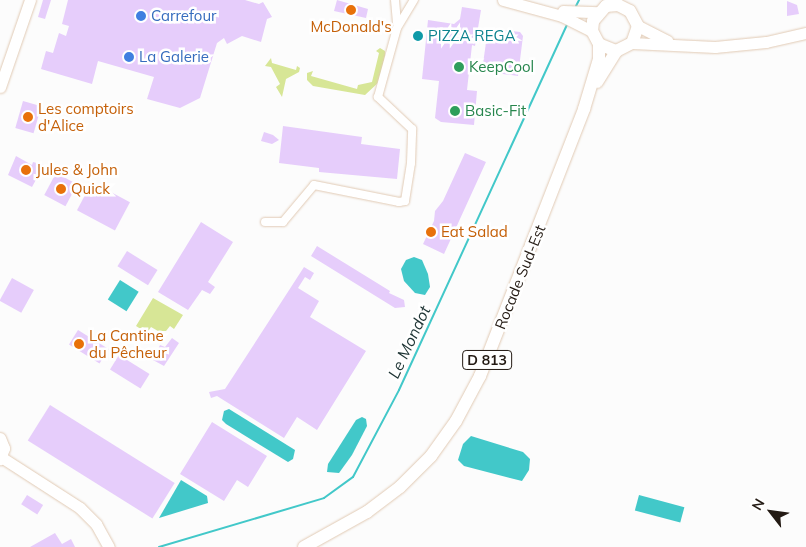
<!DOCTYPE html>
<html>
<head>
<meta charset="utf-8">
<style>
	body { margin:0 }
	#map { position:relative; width:806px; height:547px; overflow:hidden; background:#fcfcfc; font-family:Mulish,sans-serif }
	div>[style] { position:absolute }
	.green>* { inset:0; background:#d7e696 }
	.water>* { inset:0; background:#42c8c9; transform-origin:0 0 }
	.stream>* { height:2px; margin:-1px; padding:0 1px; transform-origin:1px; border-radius:1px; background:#42c8c9 }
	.building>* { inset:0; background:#e6cdfb; transform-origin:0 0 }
	.roads { filter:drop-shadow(0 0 1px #e1cab4) drop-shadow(0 0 1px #e1cab4) }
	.street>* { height:8px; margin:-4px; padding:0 4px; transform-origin:4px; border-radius:4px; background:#fff }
	.secondary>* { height:11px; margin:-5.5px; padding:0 5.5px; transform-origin:5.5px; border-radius:5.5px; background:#fff }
	.primary>* { height:12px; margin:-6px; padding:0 6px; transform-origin:6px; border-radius:6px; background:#fff }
	.dots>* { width:14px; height:14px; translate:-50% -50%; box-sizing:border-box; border:2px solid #fff; border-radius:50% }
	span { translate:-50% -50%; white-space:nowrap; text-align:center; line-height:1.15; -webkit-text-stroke:5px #fff; paint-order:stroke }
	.shield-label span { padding:1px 4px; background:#fff; border:1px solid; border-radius:4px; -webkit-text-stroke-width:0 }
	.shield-label { font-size:14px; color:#231a13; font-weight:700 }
	.shop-label { font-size:15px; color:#366cbe }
	.left { translate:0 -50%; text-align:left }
	.food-label { font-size:15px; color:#c56008 }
	.culture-label { font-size:15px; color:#0d838f }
	.leisure-label { font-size:15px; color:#27864d }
	.street-label { font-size:15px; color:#231a13 }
	.water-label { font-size:16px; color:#1d3333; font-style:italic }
	.north { position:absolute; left:746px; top:487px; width:50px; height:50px; -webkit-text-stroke:4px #fff; paint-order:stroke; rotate:300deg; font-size:14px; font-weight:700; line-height:20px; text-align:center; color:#231a13 }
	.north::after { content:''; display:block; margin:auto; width:18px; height:22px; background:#231a13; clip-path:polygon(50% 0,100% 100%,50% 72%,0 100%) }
</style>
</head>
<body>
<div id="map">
	<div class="green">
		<i style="clip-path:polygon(380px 48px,385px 51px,385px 56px,379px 82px,365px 95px,313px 86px,307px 80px,307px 73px,313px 71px,311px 76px,357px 89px,358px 85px,372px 82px,379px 53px,376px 51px)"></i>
		<i style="clip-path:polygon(271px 58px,272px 63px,296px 70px,297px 66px,300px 68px,299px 72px,286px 79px,282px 97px,276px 87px,280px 84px,271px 67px,265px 66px)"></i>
		<i style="clip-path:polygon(153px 298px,183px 315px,174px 329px,170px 326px,166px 331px,158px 331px,151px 327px,147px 333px,136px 326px)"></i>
	</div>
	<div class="water">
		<i style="clip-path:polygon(414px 257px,422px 260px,428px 274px,430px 287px,425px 295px,415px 293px,404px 281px,401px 269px,406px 260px)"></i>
		<i style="left:120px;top:280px;width:22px;height:23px;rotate:32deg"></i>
		<i style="clip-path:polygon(229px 409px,295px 450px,293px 459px,288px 462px,226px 424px,222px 420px,224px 411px)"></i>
		<i style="clip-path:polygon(362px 417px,366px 419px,367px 426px,352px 455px,339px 473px,327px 472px,328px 464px,356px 420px)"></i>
		<i style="clip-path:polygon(471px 436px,523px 452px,530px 459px,529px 470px,522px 481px,464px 466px,458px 460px,463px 444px)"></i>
		<i style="clip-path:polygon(181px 480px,207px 496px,208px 503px,159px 518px)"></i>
		<i style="left:639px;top:495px;width:47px;height:16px;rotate:15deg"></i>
	</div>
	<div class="stream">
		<i style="left:576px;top:6px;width:7px;rotate:-63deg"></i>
		<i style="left:159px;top:547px;width:172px;rotate:-16.5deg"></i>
		<i style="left:324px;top:498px;width:36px;rotate:-36deg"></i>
		<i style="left:353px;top:477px;width:98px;rotate:-62.1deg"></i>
		<i style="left:399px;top:390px;width:402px;rotate:-65.3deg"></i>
	</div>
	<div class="building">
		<i style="clip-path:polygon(43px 0,51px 0,45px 19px,38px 17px)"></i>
		<i style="clip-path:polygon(68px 0,245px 0,259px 4px,263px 2px,272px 17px,267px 19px,261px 42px,242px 36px,227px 44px,224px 38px,217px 43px,200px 98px,180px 108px,147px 99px,154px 77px,98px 61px,92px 84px,41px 69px,46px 51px,53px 53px,59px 33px,66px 36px,69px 26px,62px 24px)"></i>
		<i style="clip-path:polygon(337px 0,368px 9px,366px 18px,334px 11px)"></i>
		<i style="clip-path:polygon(787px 1px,797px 5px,799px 14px,787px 16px)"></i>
		<i style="clip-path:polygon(462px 7px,481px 10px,475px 46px,472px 45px,467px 90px,477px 91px,474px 125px,441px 122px,435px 118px,439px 81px,422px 79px,428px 20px,454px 24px,460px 19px)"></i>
		<i style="clip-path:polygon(488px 28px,520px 32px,523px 36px,518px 76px,482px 71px)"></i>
		<i style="left:23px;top:101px;width:19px;height:28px;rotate:16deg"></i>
		<i style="clip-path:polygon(283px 126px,362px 137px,361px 144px,400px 149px,397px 179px,319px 172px,319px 168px,279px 163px)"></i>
		<i style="clip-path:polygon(264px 132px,273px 135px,279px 140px,272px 144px,261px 141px)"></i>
		<i style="clip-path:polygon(465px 153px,486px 162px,444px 254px,423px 244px,434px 221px,435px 211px,443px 201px)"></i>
		<i style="clip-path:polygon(16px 156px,32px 165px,33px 162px,44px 165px,32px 187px,8px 175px)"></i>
		<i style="left:56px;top:173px;width:24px;height:25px;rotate:28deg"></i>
		<i style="left:92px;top:182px;width:43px;height:32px;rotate:28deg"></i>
		<i style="clip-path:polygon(201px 222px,233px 242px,208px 282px,215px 287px,210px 294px,202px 290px,188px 310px,158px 292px)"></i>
		<i style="clip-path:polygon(317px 246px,390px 291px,389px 293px,404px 300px,405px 307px,395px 308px,311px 256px)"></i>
		<i style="left:127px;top:251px;width:36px;height:18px;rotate:32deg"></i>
		<i style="clip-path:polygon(304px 267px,314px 273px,310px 280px,305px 277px,298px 288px,319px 301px,310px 317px,366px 351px,317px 430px,297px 417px,284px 438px,217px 396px,211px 398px,209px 392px,225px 389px)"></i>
		<i style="left:12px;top:278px;width:25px;height:26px;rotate:29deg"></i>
		<i style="left:78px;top:330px;width:36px;height:17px;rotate:32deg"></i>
		<i style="clip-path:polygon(172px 338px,179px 343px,164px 366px,153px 360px,160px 345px,165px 347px)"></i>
		<i style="left:119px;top:355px;width:36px;height:17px;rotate:32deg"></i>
		<i style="left:50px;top:405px;width:147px;height:42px;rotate:32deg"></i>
		<i style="clip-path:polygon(212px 422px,267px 456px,248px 487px,237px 480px,224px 501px,180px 474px)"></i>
		<i style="left:27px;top:495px;width:19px;height:11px;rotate:32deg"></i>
		<i style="clip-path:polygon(55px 533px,62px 544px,71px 539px,75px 547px,30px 547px)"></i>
	</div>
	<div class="roads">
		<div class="street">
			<i style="left:395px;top:0;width:23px;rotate:85deg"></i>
			<i style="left:265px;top:222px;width:18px"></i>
			<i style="left:283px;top:222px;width:48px;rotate:-50deg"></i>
			<i style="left:314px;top:185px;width:87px;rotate:11.3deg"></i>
			<i style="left:399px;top:202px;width:6px;rotate:-9deg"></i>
			<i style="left:405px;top:201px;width:38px;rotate:-81deg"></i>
			<i style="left:411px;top:163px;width:34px;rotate:-88deg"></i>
			<i style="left:412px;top:129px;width:47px;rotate:-136.7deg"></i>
			<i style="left:378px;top:97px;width:72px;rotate:-74.6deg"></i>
			<i style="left:397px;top:28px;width:33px;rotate:-59deg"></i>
		</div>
		<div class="secondary">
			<i style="left:503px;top:0;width:61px;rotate:15.2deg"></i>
			<i style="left:562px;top:16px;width:34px;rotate:27deg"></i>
			<i style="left:563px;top:11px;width:35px;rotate:2deg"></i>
			<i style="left:638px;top:26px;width:33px;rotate:27deg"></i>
			<i style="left:632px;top:43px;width:83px;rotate:2.8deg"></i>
			<i style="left:715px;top:47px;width:51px;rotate:-5.6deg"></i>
			<i style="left:766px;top:42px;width:41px;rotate:-12.7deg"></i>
			<i style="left:0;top:87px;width:92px;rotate:-71deg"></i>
			<i style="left:0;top:438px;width:11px;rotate:68deg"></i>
			<i style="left:4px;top:448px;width:12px;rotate:110deg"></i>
			<i style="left:1px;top:457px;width:94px;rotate:32.8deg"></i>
			<i style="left:80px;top:508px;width:23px;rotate:45deg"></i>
			<i style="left:96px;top:524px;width:26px;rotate:61deg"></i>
		</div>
		<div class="primary">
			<i style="left:597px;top:82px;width:36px;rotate:-58deg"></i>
			<i style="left:304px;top:547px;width:72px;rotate:-29.1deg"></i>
			<i style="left:367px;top:512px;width:41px;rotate:-37.1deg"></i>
			<i style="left:400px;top:487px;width:44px;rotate:-45deg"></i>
			<i style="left:431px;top:456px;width:43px;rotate:-54.5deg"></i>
			<i style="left:456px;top:421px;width:51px;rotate:-61.9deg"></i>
			<i style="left:480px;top:376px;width:287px;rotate:-68.7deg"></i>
			<i style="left:584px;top:109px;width:52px;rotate:-73.3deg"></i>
			<i style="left:599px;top:59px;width:15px;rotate:-90deg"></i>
			<i style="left:599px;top:44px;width:15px;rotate:-118deg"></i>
			<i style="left:592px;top:31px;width:10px;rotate:-84deg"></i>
			<i style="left:593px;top:21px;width:20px;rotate:-49deg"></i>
			<i style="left:606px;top:6px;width:12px;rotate:-5deg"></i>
			<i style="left:618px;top:5px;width:13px;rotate:27deg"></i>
			<i style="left:630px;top:11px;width:17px;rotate:62deg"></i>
			<i style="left:638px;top:26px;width:18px;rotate:109deg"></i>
			<i style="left:632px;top:43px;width:18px;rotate:153deg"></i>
			<i style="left:616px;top:51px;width:18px;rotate:-158deg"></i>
		</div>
	</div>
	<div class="dots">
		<i style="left:351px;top:10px;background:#e8710a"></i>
		<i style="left:141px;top:16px;background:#3f7fe0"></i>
		<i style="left:418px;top:36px;background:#0f9aa8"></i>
		<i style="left:129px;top:57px;background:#3f7fe0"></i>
		<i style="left:459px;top:67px;background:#2e9e5b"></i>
		<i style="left:455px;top:111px;background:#2e9e5b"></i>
		<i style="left:28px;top:117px;background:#e8710a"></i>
		<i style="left:26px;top:170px;background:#e8710a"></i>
		<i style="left:61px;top:189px;background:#e8710a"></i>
		<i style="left:431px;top:232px;background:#e8710a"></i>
		<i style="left:79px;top:344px;background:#e8710a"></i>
	</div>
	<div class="shield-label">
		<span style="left:487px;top:360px">D 813</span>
	</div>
	<div class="shop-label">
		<span class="left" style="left:151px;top:16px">Carrefour</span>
		<span class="left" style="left:139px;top:57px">La Galerie</span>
	</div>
	<div class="food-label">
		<span style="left:351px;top:27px">McDonald's</span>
		<span class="left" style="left:38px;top:117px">Les comptoirs<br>d'Alice</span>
		<span class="left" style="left:36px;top:170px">Jules &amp; John</span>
		<span class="left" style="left:71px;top:189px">Quick</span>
		<span class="left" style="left:441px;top:232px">Eat Salad</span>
		<span class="left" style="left:89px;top:344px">La Cantine<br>du Pêcheur</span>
	</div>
	<div class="culture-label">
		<span class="left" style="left:428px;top:36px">PIZZA REGA</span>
	</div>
	<div class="leisure-label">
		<span class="left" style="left:469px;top:67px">KeepCool</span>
		<span class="left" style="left:465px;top:111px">Basic-Fit</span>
	</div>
	<div class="street-label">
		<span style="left:520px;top:277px;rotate:-68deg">Rocade Sud-Est</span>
	</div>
	<div class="water-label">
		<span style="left:409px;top:342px;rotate:-65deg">Le Mondot</span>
	</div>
	<div class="north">N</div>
</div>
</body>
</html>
